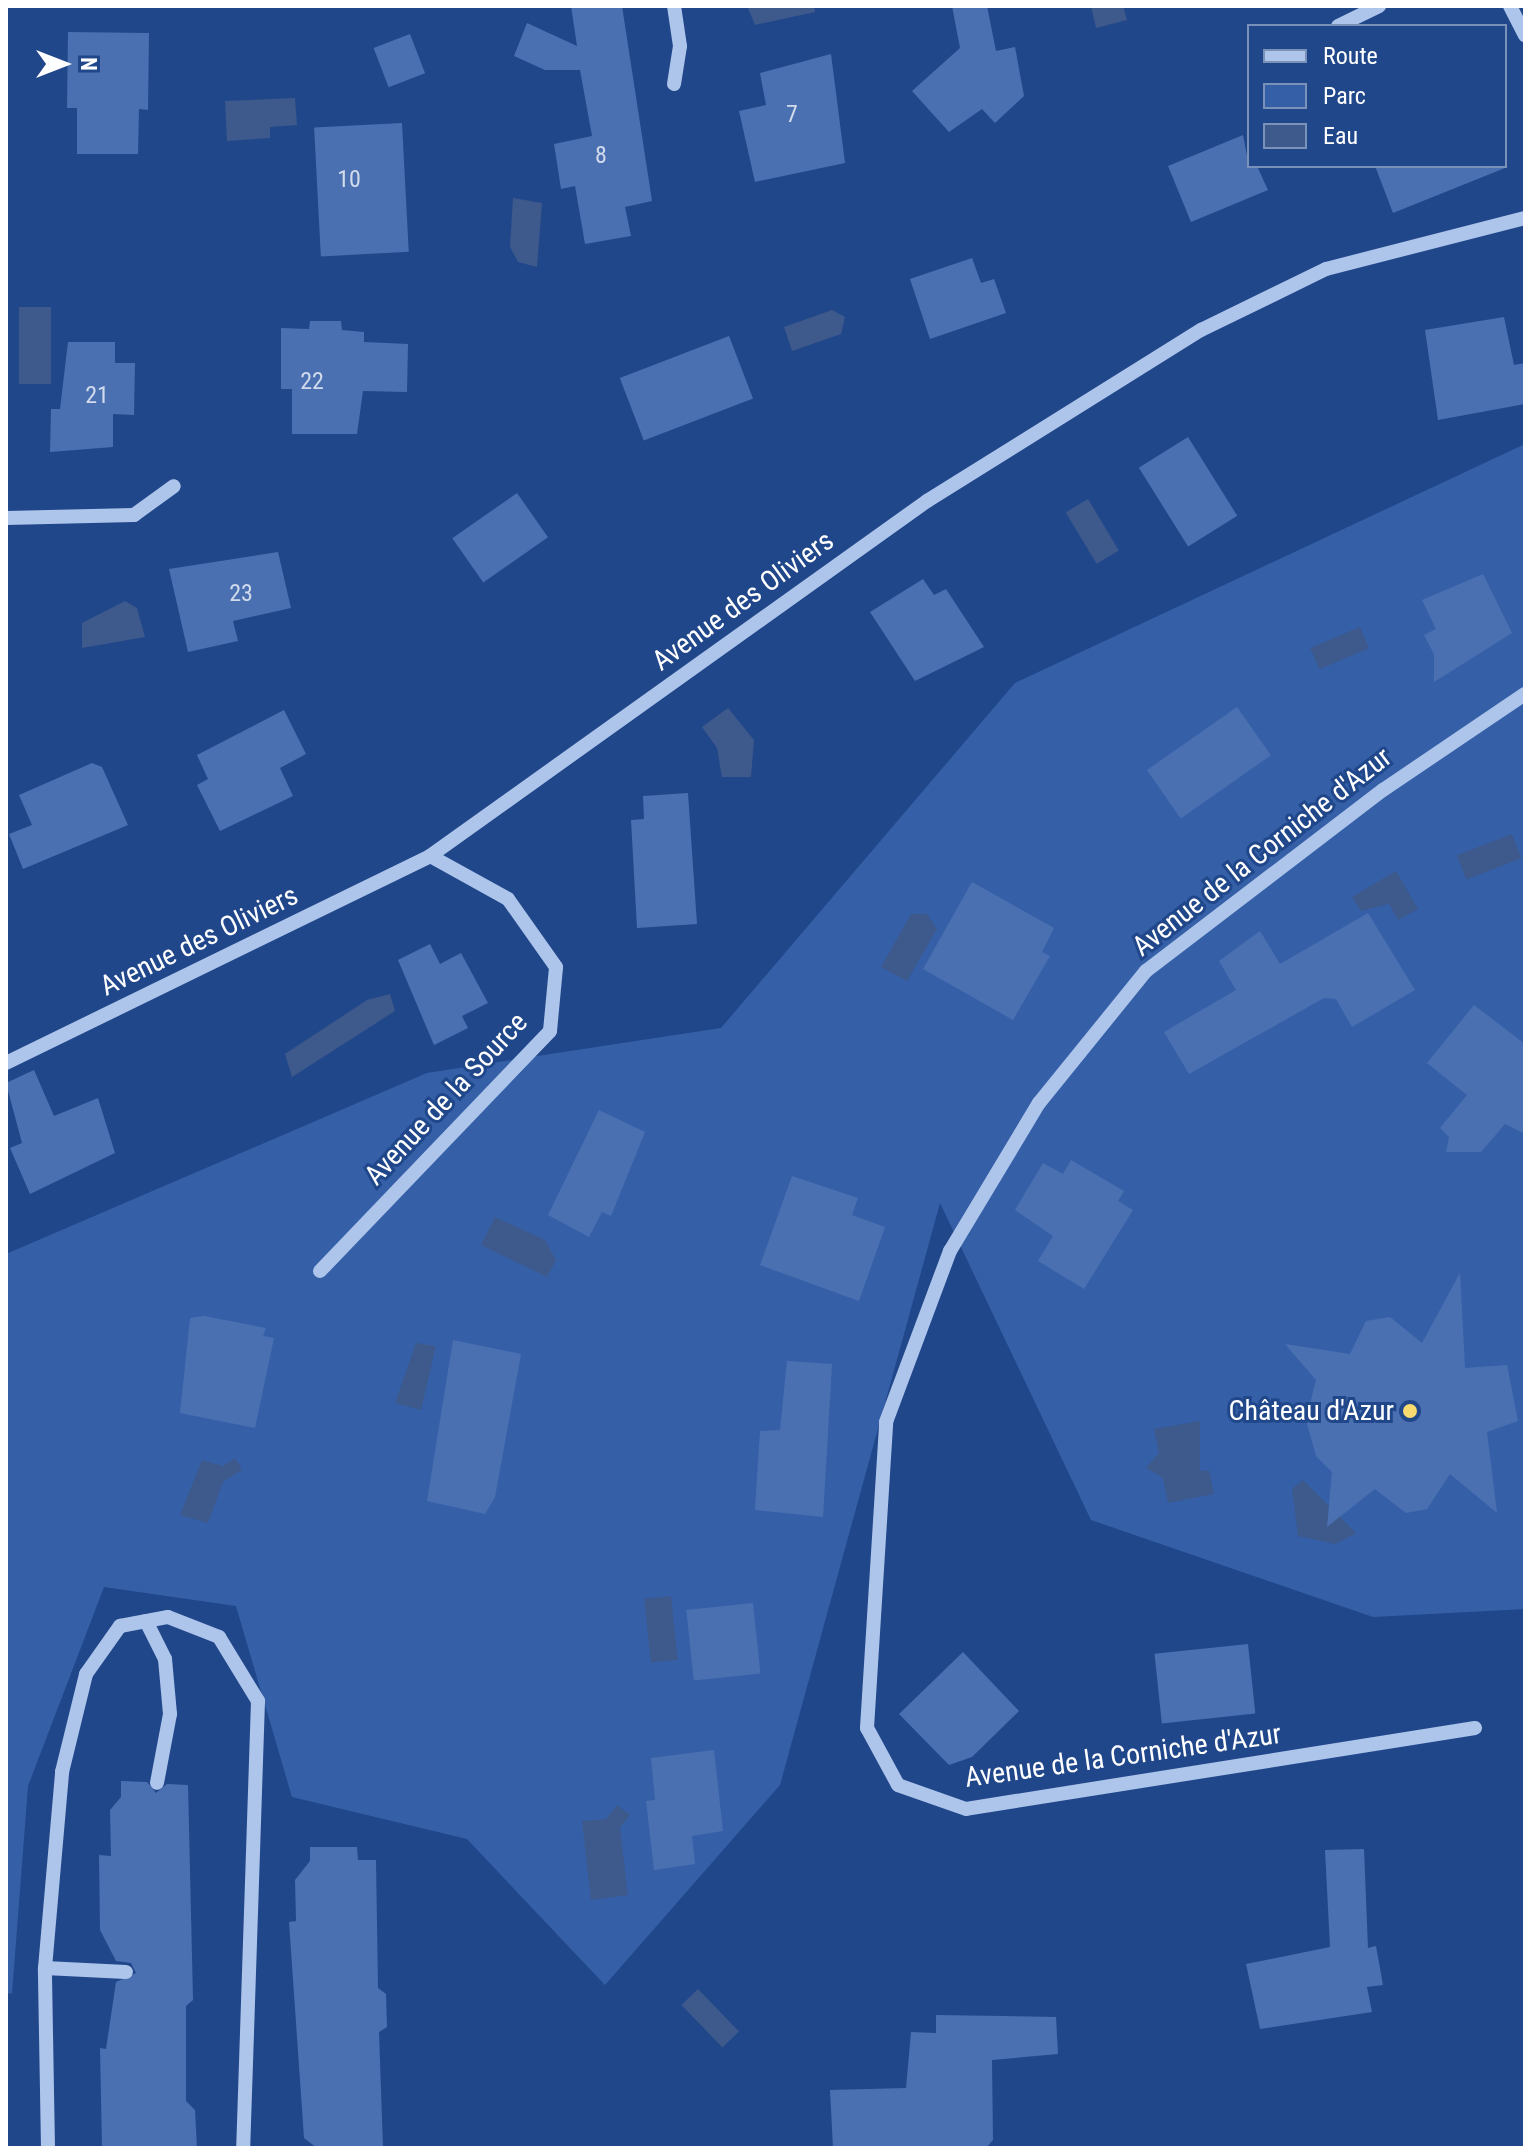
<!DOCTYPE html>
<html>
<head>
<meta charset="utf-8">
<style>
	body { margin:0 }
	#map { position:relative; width:1531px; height:2154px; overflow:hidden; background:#21478b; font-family:"Roboto Condensed",sans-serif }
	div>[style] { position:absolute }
	.green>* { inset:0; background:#3560a8 }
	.water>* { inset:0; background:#3e598b; transform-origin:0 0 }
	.building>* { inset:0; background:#4a70b2; transform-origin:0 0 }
	.minor>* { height:14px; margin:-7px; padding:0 7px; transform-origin:7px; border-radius:7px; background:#aec5eb }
	.dots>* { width:22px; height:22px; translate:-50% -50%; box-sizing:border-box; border:4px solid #21478b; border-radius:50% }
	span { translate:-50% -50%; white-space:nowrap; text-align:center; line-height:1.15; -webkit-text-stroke:6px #21478b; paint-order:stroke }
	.number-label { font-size:24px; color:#d2dbec }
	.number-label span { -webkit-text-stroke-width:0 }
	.street-label { font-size:28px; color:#fff }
	.poi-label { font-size:28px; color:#fff }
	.right { translate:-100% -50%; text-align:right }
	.frame { position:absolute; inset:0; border:8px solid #fff; pointer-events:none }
	.legend { position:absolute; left:1247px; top:24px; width:260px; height:144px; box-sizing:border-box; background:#21478b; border:2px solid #7a91b9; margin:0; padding:10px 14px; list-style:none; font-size:24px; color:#fff }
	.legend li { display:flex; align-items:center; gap:16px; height:40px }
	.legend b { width:40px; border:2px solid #7a91b9 }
	.north { position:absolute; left:24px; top:24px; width:80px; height:80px; -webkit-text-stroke:6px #21478b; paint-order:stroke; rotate:90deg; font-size:22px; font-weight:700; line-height:32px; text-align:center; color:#fff }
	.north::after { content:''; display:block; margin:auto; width:28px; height:36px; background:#fff; clip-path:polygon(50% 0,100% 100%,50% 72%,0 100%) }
</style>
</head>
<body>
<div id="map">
	<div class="green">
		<i style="clip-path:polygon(1525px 444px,1525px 1609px,1373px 1617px,1091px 1520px,940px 1203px,780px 1785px,605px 1985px,467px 1839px,292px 1797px,236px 1606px,104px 1587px,28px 1786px,12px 1993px,6px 1994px,6px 1254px,427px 1073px,721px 1028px,1015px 683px)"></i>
	</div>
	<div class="water">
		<i style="clip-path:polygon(747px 6px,814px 6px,815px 12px,755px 25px)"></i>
		<i style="clip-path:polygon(1091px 6px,1123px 6px,1127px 20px,1096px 28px)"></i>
		<i style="clip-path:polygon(295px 98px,297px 125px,270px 127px,270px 138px,227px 141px,225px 101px)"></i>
		<i style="clip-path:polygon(513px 198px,542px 203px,537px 267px,518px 262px,510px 247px)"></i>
		<i style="left:19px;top:307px;width:32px;height:77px"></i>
		<i style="clip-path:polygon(832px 310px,845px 317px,841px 334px,792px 351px,784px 327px)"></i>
		<i style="left:1088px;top:499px;width:60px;height:26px;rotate:59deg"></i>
		<i style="clip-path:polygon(125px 601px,137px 608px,145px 637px,82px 648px,82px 623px)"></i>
		<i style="left:1360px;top:627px;width:23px;height:54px;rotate:67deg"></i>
		<i style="clip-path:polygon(728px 708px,754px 740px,751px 777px,722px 777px,717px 748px,702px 727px)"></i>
		<i style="left:1512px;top:834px;width:26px;height:59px;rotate:69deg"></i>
		<i style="clip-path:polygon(1396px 871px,1418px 909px,1398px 920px,1389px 904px,1361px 911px,1352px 897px)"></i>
		<i style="clip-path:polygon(911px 914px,927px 914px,937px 929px,907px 981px,881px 967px)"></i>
		<i style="clip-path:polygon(390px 994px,395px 1011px,292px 1077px,285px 1054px,367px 1000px)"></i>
		<i style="clip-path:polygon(495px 1217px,545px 1240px,556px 1260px,547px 1277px,481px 1245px)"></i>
		<i style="clip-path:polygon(416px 1343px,436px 1346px,421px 1410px,395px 1403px)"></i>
		<i style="clip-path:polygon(1200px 1421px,1200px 1471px,1209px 1470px,1214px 1494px,1168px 1503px,1163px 1478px,1146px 1468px,1159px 1453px,1154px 1429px)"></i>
		<i style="clip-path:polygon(235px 1458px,242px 1470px,223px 1482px,208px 1523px,180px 1515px,202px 1460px,223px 1466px)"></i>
		<i style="clip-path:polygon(1303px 1480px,1355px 1532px,1355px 1534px,1335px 1544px,1298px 1536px,1292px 1489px)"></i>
		<i style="left:671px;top:1596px;width:64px;height:27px;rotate:84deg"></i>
		<i style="clip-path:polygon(617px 1805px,630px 1815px,620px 1828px,628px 1895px,591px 1900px,582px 1821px,606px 1819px)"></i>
		<i style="left:698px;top:1989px;width:59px;height:23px;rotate:46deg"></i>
	</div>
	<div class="building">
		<i style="clip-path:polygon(571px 6px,622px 6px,652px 201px,625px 207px,631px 236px,585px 244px,575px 186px,561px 189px,554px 144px,592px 136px,580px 70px,545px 70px,514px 56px,527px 23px,577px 46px)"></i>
		<i style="clip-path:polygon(952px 6px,987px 6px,996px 51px,1015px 47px,1024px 96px,995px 123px,982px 109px,949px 132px,912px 91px,960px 48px)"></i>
		<i style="clip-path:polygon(68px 32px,149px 33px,148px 110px,139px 109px,138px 154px,77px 154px,77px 108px,67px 108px)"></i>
		<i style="left:410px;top:34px;width:42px;height:39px;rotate:69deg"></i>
		<i style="clip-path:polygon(831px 54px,845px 163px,755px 182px,739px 111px,766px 105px,760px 73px)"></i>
		<i style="left:402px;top:123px;width:129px;height:88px;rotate:87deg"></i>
		<i style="clip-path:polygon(1243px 135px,1249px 166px,1257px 166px,1268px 190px,1191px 222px,1168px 166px)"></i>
		<i style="clip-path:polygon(1375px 166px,1505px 166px,1505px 168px,1393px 213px)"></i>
		<i style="clip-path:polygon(972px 258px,981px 283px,994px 279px,1006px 313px,930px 339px,910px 279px)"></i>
		<i style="clip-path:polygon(1504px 317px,1514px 365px,1525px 363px,1525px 404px,1438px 420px,1425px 330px)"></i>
		<i style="clip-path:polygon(310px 321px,341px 321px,342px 330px,364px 332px,364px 342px,408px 344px,407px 392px,363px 391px,357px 434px,292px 434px,292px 389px,281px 389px,281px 328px,309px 329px)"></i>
		<i style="left:729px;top:336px;width:67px;height:117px;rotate:69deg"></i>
		<i style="clip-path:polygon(68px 342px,115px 342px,115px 363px,135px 363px,134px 415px,113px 414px,113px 447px,50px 452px,51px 409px,60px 409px)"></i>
		<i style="left:1188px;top:437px;width:93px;height:58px;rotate:58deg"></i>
		<i style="left:517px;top:493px;width:54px;height:79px;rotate:55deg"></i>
		<i style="clip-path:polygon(278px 552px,291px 608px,233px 621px,238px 641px,188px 652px,169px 569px)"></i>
		<i style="clip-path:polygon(1483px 574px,1512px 633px,1434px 682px,1434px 654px,1424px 635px,1436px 629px,1422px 600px)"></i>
		<i style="clip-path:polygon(923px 579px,934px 595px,946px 589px,984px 647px,915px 681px,870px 612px)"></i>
		<i style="left:1237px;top:707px;width:59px;height:110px;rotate:55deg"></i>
		<i style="clip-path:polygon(284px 710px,306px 754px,280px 768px,293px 796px,220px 831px,197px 785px,208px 779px,197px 755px)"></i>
		<i style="clip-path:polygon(92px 763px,102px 767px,128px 825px,23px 869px,9px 834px,32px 825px,19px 795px)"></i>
		<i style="clip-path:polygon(688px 793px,697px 924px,637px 928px,631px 820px,644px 819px,643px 796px)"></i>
		<i style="clip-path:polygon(972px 882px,1054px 928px,1042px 952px,1050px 956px,1013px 1020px,923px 969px)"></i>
		<i style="clip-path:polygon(1368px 913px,1415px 990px,1352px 1027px,1336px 999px,1324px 998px,1189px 1074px,1164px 1032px,1236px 990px,1219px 961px,1260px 931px,1280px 964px)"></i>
		<i style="clip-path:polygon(430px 944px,440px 964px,461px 953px,488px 1003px,462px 1016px,468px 1028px,434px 1045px,398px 960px)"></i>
		<i style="clip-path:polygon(1474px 1005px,1525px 1044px,1525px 1134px,1505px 1124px,1481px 1152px,1446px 1152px,1449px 1137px,1440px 1128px,1467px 1095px,1427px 1063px)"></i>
		<i style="clip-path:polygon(34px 1070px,54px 1116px,98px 1098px,115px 1153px,30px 1194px,10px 1148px,22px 1143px,6px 1083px)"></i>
		<i style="clip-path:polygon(599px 1110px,645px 1132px,611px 1216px,602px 1212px,589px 1237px,548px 1215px)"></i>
		<i style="clip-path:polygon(1071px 1160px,1124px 1191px,1118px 1201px,1133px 1210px,1084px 1289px,1038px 1261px,1053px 1236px,1015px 1210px,1043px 1163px,1063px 1174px)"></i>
		<i style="clip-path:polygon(792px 1176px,858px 1198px,852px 1215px,885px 1227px,859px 1301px,760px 1265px)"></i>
		<i style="clip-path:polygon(1460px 1273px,1465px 1368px,1507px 1365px,1518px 1421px,1487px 1432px,1497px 1513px,1450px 1474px,1427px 1509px,1406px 1513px,1375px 1489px,1327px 1527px,1332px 1472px,1316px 1456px,1306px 1420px,1316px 1380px,1285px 1344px,1350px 1354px,1366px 1321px,1390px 1317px,1422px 1343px)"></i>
		<i style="clip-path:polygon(204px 1316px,266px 1328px,263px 1336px,274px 1338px,255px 1428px,180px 1413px,190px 1318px)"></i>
		<i style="clip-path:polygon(453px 1340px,521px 1354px,495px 1497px,485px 1514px,427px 1501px)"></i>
		<i style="clip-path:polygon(787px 1361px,832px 1364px,823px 1517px,755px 1510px,760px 1431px,780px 1430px)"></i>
		<i style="left:753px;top:1603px;width:71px;height:67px;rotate:84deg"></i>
		<i style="left:1248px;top:1644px;width:70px;height:94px;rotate:84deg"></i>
		<i style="clip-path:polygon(963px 1652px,1019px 1711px,972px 1757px,949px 1765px,899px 1714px)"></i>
		<i style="clip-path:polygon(714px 1750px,723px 1831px,692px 1836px,695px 1864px,654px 1870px,646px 1801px,655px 1800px,651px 1758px)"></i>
		<i style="clip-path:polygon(121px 1781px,147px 1782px,156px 1793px,167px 1784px,188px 1785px,193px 2000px,186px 2006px,186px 2101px,195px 2110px,197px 2148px,102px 2148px,100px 2048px,106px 2049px,116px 1982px,136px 1973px,131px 1963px,116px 1961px,100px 1930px,99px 1855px,111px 1856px,110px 1810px,121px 1797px)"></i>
		<i style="clip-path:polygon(310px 1847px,357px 1847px,358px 1860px,376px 1860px,378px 1988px,386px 1994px,387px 2027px,379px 2032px,383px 2148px,317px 2148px,304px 2138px,289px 1922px,296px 1921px,295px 1880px,310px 1861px)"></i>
		<i style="clip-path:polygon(1364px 1849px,1368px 1948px,1376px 1946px,1383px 1985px,1367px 1987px,1372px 2012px,1260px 2029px,1246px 1964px,1330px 1947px,1325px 1850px)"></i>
		<i style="clip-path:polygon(936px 2015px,1056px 2017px,1058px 2054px,992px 2060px,993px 2140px,986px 2148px,833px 2148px,830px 2090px,906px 2088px,911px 2032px,936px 2033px)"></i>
	</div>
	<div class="minor">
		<i style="left:1510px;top:6px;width:33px;rotate:63deg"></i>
		<i style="left:1338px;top:26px;width:46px;rotate:-26deg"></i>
		<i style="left:674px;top:84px;width:38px;rotate:-81deg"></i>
		<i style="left:680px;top:46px;width:40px;rotate:-98.5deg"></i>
		<i style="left:6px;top:518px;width:128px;rotate:-1.3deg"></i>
		<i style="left:134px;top:515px;width:49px;rotate:-35.9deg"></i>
		<i style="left:6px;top:1063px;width:472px;rotate:-26deg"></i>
		<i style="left:430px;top:856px;width:611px;rotate:-35.54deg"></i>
		<i style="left:927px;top:501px;width:323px;rotate:-32deg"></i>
		<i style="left:1201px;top:330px;width:139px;rotate:-26deg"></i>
		<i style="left:1326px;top:269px;width:205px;rotate:-14.4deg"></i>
		<i style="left:320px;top:1271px;width:332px;rotate:-46.2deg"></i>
		<i style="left:550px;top:1031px;width:64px;rotate:-84.6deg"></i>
		<i style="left:556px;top:967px;width:83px;rotate:-125.2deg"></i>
		<i style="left:508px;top:899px;width:89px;rotate:-151.1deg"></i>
		<i style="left:146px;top:1621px;width:42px;rotate:63.4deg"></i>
		<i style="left:165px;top:1659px;width:55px;rotate:84.8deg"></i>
		<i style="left:170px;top:1714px;width:70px;rotate:100.7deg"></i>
		<i style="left:1475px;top:1728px;width:515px;rotate:170.96deg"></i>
		<i style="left:966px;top:1809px;width:72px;rotate:-160.6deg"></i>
		<i style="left:898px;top:1785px;width:65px;rotate:-118.5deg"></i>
		<i style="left:867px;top:1728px;width:307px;rotate:-86.4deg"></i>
		<i style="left:886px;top:1422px;width:183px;rotate:-69.5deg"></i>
		<i style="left:950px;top:1251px;width:173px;rotate:-59deg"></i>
		<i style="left:1039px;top:1103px;width:170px;rotate:-51deg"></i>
		<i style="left:1146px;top:971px;width:298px;rotate:-37.4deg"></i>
		<i style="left:1383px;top:790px;width:171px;rotate:-34.1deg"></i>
		<i style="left:45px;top:1968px;width:81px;rotate:2.8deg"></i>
		<i style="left:48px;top:2148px;width:180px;rotate:-91deg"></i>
		<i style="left:45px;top:1968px;width:197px;rotate:-85deg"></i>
		<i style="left:62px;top:1772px;width:101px;rotate:-76.2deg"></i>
		<i style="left:86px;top:1674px;width:59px;rotate:-54.7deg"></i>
		<i style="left:120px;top:1626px;width:49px;rotate:-10.6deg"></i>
		<i style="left:168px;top:1617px;width:55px;rotate:21.4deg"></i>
		<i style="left:219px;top:1637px;width:75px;rotate:58.6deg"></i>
		<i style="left:258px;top:1701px;width:447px;rotate:91.9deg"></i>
	</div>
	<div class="dots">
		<i style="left:1410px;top:1411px;background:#f7db70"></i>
	</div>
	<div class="number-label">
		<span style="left:792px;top:115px">7</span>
		<span style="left:601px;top:156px">8</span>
		<span style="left:349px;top:180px">10</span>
		<span style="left:312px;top:382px">22</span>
		<span style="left:97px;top:396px">21</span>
		<span style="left:241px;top:594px">23</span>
	</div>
	<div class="street-label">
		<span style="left:743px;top:601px;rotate:-36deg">Avenue des Oliviers</span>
		<span style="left:1262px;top:852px;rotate:-38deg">Avenue de la Corniche d'Azur</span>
		<span style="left:199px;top:941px;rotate:-26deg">Avenue des Oliviers</span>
		<span style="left:446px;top:1099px;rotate:-47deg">Avenue de la Source</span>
		<span style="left:1123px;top:1756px;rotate:-8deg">Avenue de la Corniche d'Azur</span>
	</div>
	<div class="poi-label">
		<span class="right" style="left:1394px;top:1411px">Château d'Azur</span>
	</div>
	<div class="frame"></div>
	<ul class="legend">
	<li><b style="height:10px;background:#aec5eb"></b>Route</li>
	<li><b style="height:22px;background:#3560a8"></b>Parc</li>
	<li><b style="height:22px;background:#3e598b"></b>Eau</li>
	</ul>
	<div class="north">N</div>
</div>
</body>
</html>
